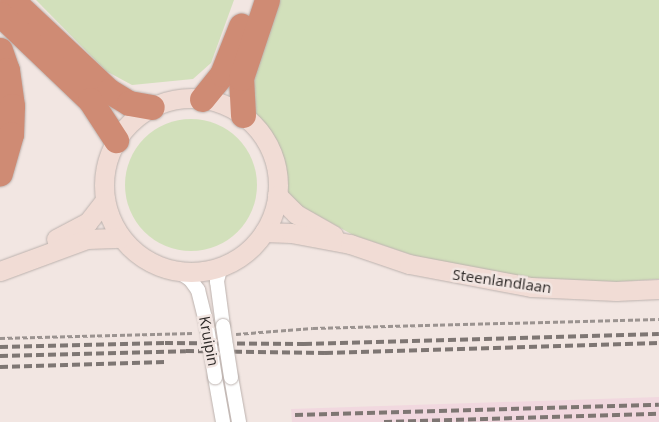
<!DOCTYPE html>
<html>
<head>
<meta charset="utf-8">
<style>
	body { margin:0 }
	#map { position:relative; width:659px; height:422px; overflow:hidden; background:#f2e6e2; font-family:"Open Sans",sans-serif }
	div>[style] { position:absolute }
	.industrial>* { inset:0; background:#f1d8df }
	.green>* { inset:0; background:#d2e0bb }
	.round { border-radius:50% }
	.path>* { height:2.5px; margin-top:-1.25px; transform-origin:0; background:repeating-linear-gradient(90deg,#9b9390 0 5px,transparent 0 7.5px) }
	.roads { filter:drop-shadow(0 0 1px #bcb2ae) drop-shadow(0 0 1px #bcb2ae) }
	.street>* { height:14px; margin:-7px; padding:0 7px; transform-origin:7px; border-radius:7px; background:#fff }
	.secondary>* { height:19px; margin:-9.5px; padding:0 9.5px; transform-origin:9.5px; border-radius:9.5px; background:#f1dcd5 }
	.secondary>.ring { margin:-9.5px; padding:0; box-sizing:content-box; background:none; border:19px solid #f1dcd5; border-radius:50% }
	.highway>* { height:25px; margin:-12.5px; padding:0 12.5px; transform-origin:12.5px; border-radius:12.5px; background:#cf8b74 }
	.rail>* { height:4px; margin-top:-2px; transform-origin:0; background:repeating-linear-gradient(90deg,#7e7673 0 8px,transparent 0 12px) }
	.bridges { filter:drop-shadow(0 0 1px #bcb2ae) drop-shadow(0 0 1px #bcb2ae) }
	.street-bridge>* { height:14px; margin:-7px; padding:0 7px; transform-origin:7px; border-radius:7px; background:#fff }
	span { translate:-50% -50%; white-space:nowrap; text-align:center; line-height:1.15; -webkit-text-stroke:5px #f2e6e2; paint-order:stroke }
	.street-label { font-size:15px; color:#2c2826 }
</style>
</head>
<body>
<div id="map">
	<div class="industrial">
		<i style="clip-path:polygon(659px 397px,659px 422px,292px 422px,291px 409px)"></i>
	</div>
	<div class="green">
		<i style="clip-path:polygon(36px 0,234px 0,211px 63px,193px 79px,132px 85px,106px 71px)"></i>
		<i style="clip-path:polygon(278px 0,659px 0,659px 279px,616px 282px,532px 278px,468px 268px,412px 255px,353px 235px,301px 206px,287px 192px,283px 156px,275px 138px,252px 111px,251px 80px)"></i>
		<i class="round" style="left:125px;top:119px;width:132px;height:132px"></i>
	</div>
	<div class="path">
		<i style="left:236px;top:334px;width:77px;rotate:-4.5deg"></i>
		<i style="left:313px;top:328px;width:346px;rotate:-1.5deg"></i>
		<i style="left:0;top:338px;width:193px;rotate:-1.5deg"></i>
	</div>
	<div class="roads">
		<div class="street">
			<i style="left:221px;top:266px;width:16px;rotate:105deg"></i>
			<i style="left:217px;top:281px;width:45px;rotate:82.4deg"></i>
			<i style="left:176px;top:270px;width:17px;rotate:33deg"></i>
			<i style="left:190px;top:279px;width:14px;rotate:54deg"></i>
			<i style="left:198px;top:290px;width:38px;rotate:76deg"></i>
			<i style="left:215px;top:377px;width:46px;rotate:79.9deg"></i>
			<i style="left:231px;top:377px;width:46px;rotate:79.9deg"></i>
		</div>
		<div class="secondary">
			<i class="ring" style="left:104px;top:98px;width:155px;height:155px"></i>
			<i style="left:277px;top:195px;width:27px;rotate:45deg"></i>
			<i style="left:296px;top:214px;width:43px;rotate:29.6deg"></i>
			<i style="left:264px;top:232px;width:27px;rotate:2deg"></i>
			<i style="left:291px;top:233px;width:60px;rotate:10.6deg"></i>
			<i style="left:350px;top:244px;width:62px;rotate:18.7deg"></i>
			<i style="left:409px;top:264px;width:124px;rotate:10.7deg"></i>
			<i style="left:531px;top:287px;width:85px;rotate:2.7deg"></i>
			<i style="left:616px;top:291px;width:43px;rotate:-2.7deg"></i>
			<i style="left:56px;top:239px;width:36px;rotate:-28deg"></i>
			<i style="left:88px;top:222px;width:28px;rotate:-52deg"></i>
			<i style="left:0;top:271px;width:93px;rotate:-20.2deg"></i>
			<i style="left:87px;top:239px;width:34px;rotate:-2deg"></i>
		</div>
		<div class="highway">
			<i style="left:12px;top:0;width:133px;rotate:43.2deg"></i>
			<i style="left:109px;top:91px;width:23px;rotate:31deg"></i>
			<i style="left:129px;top:103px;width:23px;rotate:10deg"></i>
			<i style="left:0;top:14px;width:124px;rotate:43.7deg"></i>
			<i style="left:90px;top:100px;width:48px;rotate:57deg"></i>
			<i style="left:0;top:50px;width:21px;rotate:71deg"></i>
			<i style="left:7px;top:70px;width:36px;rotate:82deg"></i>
			<i style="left:12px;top:106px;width:28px;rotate:92deg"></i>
			<i style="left:11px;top:134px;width:41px;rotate:105.8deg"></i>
			<i style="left:202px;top:99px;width:32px;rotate:-51deg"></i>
			<i style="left:222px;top:74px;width:52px;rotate:-68.4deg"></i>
			<i style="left:243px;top:115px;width:37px;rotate:-93deg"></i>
			<i style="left:241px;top:78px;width:82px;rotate:-71.6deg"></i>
		</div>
	</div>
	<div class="rail">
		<i style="left:0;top:347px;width:165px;rotate:-1.4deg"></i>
		<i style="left:165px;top:343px;width:139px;rotate:0.4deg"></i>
		<i style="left:304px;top:344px;width:355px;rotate:-1.6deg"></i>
		<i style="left:0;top:356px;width:186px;rotate:-1.5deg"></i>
		<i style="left:186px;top:351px;width:139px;rotate:0.8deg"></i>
		<i style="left:325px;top:353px;width:334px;rotate:-1.7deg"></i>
		<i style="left:0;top:367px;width:165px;rotate:-1.7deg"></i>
		<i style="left:295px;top:415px;width:364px;rotate:-1.6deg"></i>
		<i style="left:384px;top:422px;width:275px;rotate:-1.7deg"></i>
	</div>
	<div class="bridges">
		<div class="street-bridge">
			<i style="left:223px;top:326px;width:52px;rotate:81.1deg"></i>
			<i style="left:207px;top:327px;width:51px;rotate:80.9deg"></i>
		</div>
	</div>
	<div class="street-label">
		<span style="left:502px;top:281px;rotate:8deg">Steenlandlaan</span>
		<span style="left:209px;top:341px;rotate:79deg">Kruipin</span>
	</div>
</div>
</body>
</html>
